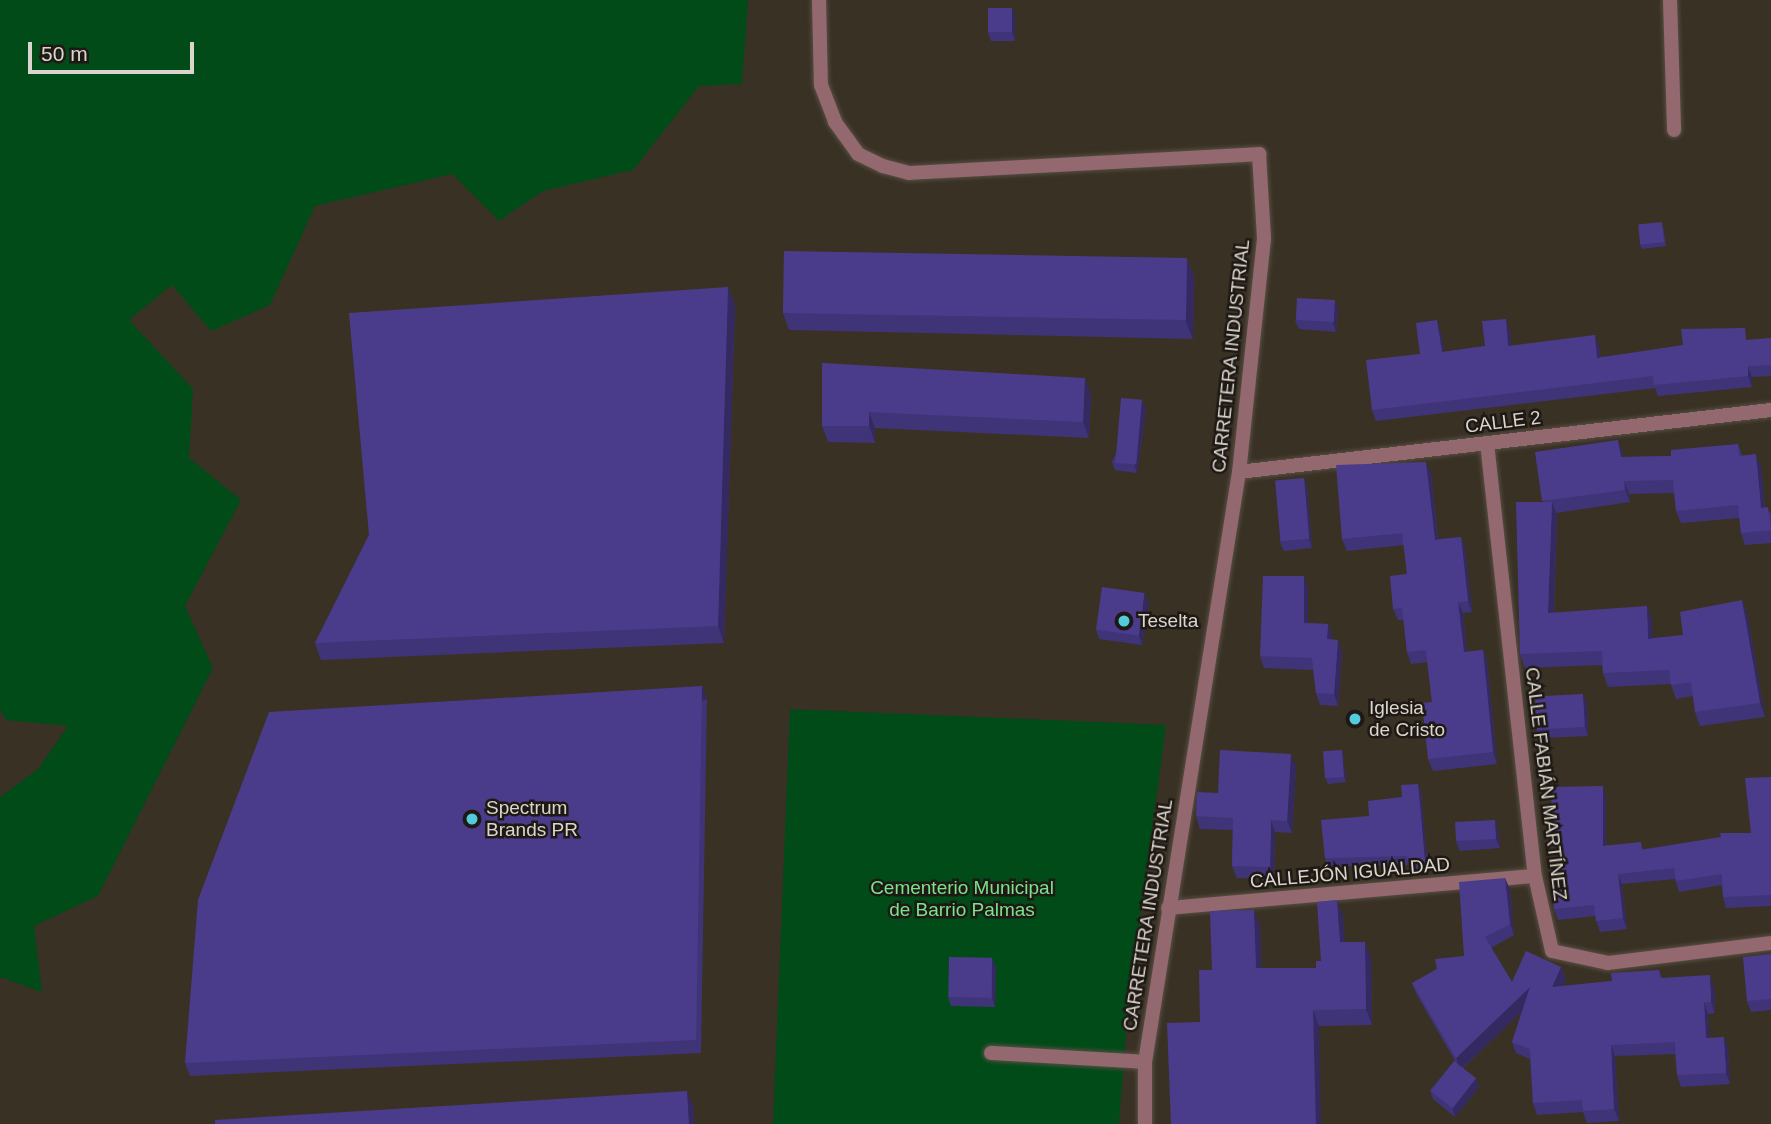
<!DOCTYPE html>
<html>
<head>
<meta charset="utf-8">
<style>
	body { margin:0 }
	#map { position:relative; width:1771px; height:1124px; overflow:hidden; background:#3a3125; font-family:Arial,sans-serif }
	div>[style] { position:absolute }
	.green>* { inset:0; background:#014b18 }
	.roads { filter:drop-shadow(0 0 2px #574f43) drop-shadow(0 0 2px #574f43) }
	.minor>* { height:14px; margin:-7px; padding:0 7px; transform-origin:7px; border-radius:7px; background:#94686f }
	.tertiary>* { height:14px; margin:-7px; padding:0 7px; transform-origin:7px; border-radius:7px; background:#94686f }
	.wall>* { inset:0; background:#403478 }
	.shaded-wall>* { inset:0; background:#342a61; transform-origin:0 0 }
	.building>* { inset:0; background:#4b3c8b; transform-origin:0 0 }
	.dots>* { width:19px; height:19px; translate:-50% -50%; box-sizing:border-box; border:4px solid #1e1914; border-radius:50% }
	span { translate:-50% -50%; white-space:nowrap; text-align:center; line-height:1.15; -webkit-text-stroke:5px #1e1914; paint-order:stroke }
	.street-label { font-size:19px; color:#dbd5cd }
	.poi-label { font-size:19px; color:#dbd5cd }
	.left { translate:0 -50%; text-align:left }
	.park-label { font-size:19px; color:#7ae28a }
	.scale { position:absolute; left:28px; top:42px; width:166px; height:32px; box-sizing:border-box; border:4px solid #dbd5cd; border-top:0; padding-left:9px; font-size:21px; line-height:24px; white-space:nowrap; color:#dbd5cd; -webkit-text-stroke:5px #1e1914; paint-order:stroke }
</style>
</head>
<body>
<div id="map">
	<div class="green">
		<i style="clip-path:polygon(0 0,748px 0,742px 84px,699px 86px,633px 170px,543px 191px,499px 221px,452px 174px,315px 206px,270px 305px,211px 331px,172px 285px,129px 320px,193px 389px,189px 458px,241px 500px,185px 606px,213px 668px,98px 896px,34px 926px,42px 992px,0 977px,0 797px,38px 769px,68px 726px,6px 720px,0 710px)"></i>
		<i style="clip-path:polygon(790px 709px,1166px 725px,1128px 1008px,1119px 1124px,773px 1124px)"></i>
	</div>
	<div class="roads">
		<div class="minor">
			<i style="left:1670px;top:0;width:130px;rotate:88.2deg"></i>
			<i style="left:1487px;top:443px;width:436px;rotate:83.7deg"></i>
			<i style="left:1535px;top:876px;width:77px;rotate:77.2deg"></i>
			<i style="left:1552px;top:951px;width:57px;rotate:12.1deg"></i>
			<i style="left:1608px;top:963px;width:164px;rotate:-7deg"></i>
			<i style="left:1239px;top:472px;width:536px;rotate:-6.65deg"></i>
			<i style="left:1168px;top:908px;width:368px;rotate:-5deg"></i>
			<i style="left:991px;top:1053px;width:154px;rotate:3.3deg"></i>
		</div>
		<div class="tertiary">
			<i style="left:819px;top:0;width:85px;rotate:88.7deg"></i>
			<i style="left:821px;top:85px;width:40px;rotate:69deg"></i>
			<i style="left:835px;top:122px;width:39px;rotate:54deg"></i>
			<i style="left:858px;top:154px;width:28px;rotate:26deg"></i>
			<i style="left:883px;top:166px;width:27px;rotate:15deg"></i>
			<i style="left:909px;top:173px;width:351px;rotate:-3.1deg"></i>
			<i style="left:1259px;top:154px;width:85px;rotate:86.6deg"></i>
			<i style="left:1264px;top:239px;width:234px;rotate:96.1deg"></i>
			<i style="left:1239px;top:472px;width:597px;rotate:99.05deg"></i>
			<i style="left:1145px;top:1062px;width:62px;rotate:90deg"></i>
		</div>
	</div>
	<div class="wall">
		<i style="clip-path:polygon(1015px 17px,1015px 41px,991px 41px,988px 32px)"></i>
		<i style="clip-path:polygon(1663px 227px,1666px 246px,1642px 249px,1640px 244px)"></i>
		<i style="clip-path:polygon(1187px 260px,1194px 277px,1193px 339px,789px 330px,783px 313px)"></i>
		<i style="clip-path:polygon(728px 287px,735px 305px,724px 643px,321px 660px,315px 643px,369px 535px)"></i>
		<i style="clip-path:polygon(1338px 309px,1336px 332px,1299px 329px,1295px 320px)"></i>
		<i style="clip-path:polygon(1510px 330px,1511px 346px,1599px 346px,1600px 357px,1771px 338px,1771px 376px,1752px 377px,1752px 387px,1658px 396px,1655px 388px,1376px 421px,1372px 410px,1420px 354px,1441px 332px,1444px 352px,1485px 346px)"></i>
		<i style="clip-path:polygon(822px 363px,1091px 394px,1089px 438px,875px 428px,875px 443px,828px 442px,822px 426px)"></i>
		<i style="clip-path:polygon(1142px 400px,1146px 409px,1137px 473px,1115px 470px,1112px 462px)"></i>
		<i style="clip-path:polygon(1738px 444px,1742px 455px,1761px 467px,1765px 507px,1771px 514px,1771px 543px,1745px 545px,1741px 533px,1739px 518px,1681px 523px,1676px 511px,1674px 493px,1629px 494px,1630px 502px,1556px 513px,1557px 515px,1554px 613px,1652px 620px,1652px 638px,1683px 635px,1747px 613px,1765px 717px,1700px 726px,1695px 712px,1693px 696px,1676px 699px,1671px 684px,1608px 687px,1603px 673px,1602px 665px,1525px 668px,1520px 654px,1543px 502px,1623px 453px,1623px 457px,1671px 456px)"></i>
		<i style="clip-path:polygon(1431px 473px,1438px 539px,1461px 537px,1465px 549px,1472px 612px,1463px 613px,1467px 652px,1483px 650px,1487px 662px,1497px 764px,1433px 771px,1428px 759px,1432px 702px,1427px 662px,1411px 664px,1407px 652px,1404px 620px,1398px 620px,1393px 609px,1407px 574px,1404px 545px,1347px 551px,1342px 539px)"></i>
		<i style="clip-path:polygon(1304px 478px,1307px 487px,1312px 548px,1284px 551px,1280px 542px)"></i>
		<i style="clip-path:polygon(1308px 587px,1308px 623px,1328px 624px,1332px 636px,1332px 639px,1342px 651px,1338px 706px,1320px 705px,1316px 693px,1313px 670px,1264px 668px,1260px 656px)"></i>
		<i style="clip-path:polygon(1149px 602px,1142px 645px,1099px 639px,1096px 630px)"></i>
		<i style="clip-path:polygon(702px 686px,707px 699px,701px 1053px,190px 1076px,185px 1063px)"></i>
		<i style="clip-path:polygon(1587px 703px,1588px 736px,1540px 738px,1536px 729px)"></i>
		<i style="clip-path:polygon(1343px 754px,1346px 782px,1328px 784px,1326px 779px)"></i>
		<i style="clip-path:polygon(1296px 766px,1292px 833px,1275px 832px,1274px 879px,1237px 878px,1232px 866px,1233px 830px,1200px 829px,1196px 816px,1218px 793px)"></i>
		<i style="clip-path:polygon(1771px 777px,1771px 906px,1726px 908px,1723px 897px,1722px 885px,1679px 892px,1675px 879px,1622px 884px,1627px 929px,1600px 932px,1595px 916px,1558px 920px,1554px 909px,1563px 886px,1558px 836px,1556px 836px,1552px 826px,1606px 797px,1606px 845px,1644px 849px,1751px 833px)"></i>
		<i style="clip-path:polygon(1418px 784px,1421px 792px,1428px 870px,1411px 872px,1409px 865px,1328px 867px,1325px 858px,1369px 816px,1402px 797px)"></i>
		<i style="clip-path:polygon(1498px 829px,1500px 848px,1460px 851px,1456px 842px)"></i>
		<i style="clip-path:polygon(1505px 878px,1510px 890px,1514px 935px,1491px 948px,1512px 982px,1561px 967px,1566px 979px,1562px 986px,1612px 981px,1659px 970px,1662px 978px,1714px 987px,1715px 1013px,1708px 1014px,1709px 1038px,1728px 1048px,1730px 1084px,1681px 1087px,1677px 1075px,1675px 1054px,1615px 1056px,1619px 1121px,1587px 1123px,1583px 1112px,1537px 1115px,1533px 1103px,1530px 1059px,1516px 1053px,1512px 1042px,1522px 1011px,1463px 1068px,1479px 1087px,1455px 1117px,1433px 1099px,1430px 1090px,1455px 1061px,1417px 995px,1412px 983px,1437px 969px,1464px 956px)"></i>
		<i style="clip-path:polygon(1343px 916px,1344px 942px,1371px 958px,1372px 1025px,1319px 1026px,1200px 1022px,1212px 970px,1260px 926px,1261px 968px,1316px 968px,1321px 961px)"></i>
		<i style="clip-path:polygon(1771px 954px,1771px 1010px,1751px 1012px,1747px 1001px)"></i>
		<i style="clip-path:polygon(992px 958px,996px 967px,995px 1007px,951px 1006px,948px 997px)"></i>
	</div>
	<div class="shaded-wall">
		<i style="clip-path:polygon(1012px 8px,1015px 17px,1015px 41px,1012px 32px)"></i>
		<i style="clip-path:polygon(1187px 260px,1194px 277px,1193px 339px,1186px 322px)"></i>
		<i style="clip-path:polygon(728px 287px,735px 305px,724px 643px,718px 626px)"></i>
		<i style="clip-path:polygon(1335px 300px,1338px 309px,1336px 332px,1333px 323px)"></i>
		<i style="clip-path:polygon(1506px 319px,1510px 330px,1512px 357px,1508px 346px)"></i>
		<i style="clip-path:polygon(1437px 320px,1441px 332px,1446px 363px,1442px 352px)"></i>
		<i style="clip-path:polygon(1595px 335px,1599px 346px,1601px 369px,1597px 358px)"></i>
		<i style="clip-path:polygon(1748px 366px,1752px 377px,1752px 387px,1748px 376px)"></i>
		<i style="clip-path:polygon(1085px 378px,1091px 394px,1089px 438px,1083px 422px)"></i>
		<i style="clip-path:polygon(1142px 400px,1146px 409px,1137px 473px,1134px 464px)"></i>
		<i style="clip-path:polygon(869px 412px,875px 428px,875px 443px,869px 426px)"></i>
		<i style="clip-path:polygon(1618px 440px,1623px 453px,1625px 470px,1621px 457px)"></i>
		<i style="clip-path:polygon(1756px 454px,1761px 467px,1766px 520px,1761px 508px)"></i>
		<i style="clip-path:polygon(1426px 462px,1431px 473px,1439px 552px,1435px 540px)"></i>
		<i style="clip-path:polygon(1304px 478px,1307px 487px,1312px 548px,1309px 539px)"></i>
		<i style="clip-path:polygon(1624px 481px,1629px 494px,1630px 502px,1625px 490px)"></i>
		<i style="clip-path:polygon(1552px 502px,1557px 515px,1553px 627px,1548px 613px)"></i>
		<i style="clip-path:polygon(1461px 537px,1465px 549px,1472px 612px,1468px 601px)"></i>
		<i style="clip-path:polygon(1304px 576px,1308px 587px,1308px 634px,1304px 623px)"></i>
		<i style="clip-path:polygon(1145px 593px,1149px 602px,1142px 645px,1139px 636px)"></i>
		<i style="clip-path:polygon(1742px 600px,1747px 613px,1765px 717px,1760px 703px)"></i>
		<i style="clip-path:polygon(1458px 602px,1463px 613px,1468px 664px,1464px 652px)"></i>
		<i style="clip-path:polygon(1647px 606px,1652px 620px,1653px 653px,1648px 639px)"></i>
		<i style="clip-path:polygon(1328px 624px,1332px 636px,1332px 650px,1327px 639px)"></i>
		<i style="clip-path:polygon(1338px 640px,1342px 651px,1338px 706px,1334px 694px)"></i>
		<i style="clip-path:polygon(1483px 650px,1487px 662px,1497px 764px,1493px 752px)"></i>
		<i style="left:702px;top:686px;width:14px;height:354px;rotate:69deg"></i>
		<i style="clip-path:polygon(1583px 694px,1587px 703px,1588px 736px,1585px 727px)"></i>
		<i style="clip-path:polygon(1342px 750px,1343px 754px,1346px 782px,1344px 777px)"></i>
		<i style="clip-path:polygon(1291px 754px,1296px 766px,1292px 833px,1287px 821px)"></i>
		<i style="clip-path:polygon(1418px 784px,1421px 792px,1428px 870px,1425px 861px)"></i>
		<i style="clip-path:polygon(1603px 786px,1606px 797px,1606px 856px,1603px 846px)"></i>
		<i style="clip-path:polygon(1271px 820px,1275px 832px,1274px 879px,1270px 867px)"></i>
		<i style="clip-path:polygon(1495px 820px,1498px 829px,1500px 848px,1496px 839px)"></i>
		<i style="clip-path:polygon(1618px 874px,1622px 884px,1627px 929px,1623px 918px)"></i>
		<i style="clip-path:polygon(1505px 878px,1510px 890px,1514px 935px,1510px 924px)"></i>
		<i style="clip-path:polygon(1337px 900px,1343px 916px,1346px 958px,1340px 942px)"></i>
		<i style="clip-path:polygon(1254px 910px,1260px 926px,1262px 984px,1256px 968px)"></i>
		<i style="clip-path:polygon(1365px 942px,1371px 958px,1372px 1025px,1366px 1009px)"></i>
		<i style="clip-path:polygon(992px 958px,996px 967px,995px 1007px,992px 998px)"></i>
		<i style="clip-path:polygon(1561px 967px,1566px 979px,1556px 999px,1552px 987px)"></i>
		<i style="clip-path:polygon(1710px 975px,1714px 987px,1715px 1013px,1711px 1002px)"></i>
		<i style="clip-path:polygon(1530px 987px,1535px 999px,1460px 1070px,1456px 1058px)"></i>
		<i style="clip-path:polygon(1704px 1002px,1708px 1014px,1710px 1049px,1706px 1038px)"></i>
		<i style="clip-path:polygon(1313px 1010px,1319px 1026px,1321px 1124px,1316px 1124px)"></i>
		<i style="clip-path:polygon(1724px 1037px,1728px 1048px,1730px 1084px,1726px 1073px)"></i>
		<i style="clip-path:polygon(1611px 1045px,1615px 1056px,1619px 1121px,1614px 1109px)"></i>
		<i style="clip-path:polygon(1476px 1078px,1479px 1087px,1455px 1117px,1452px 1108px)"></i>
		<i style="clip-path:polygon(687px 1091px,694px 1109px,694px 1124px,689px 1124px)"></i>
	</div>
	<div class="building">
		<i style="left:988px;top:8px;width:24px;height:24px"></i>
		<i style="left:1662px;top:222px;width:20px;height:24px;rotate:84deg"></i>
		<i style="left:784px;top:251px;width:403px;height:62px;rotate:1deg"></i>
		<i style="clip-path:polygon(728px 287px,718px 626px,315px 643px,369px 535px,349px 313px)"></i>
		<i style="left:1297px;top:298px;width:38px;height:22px;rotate:3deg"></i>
		<i style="clip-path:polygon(1506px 319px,1508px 346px,1595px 335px,1597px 358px,1683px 345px,1681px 329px,1745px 328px,1746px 340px,1771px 338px,1771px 365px,1748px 366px,1748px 376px,1654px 385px,1653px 376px,1372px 410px,1366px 360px,1420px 354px,1416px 323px,1437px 320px,1442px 352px,1485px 346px,1482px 321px)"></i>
		<i style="clip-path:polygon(822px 363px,1085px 378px,1083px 422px,869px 412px,869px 426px,822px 426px)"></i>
		<i style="left:1121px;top:398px;width:21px;height:65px;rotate:5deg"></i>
		<i style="clip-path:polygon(1618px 440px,1621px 457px,1671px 456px,1671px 450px,1738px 444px,1739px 456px,1756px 454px,1761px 508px,1768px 507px,1771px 530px,1741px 533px,1738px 505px,1676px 511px,1673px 480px,1624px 481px,1625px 490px,1542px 501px,1535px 452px)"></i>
		<i style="clip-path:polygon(1426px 462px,1435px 540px,1461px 537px,1468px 601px,1458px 602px,1464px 652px,1483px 650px,1493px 752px,1428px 759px,1422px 703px,1432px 702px,1426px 650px,1407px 652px,1402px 608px,1393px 609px,1390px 576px,1407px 574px,1402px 533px,1342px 539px,1336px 465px)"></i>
		<i style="left:1304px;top:478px;width:61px;height:29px;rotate:85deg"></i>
		<i style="clip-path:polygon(1516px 502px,1552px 502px,1548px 613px,1647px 606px,1648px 639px,1683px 635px,1680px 612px,1742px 600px,1760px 703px,1695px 712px,1691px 682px,1671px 685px,1669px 670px,1603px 673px,1602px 651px,1520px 654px)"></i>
		<i style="clip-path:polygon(1263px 576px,1304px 576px,1304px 623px,1328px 624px,1327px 639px,1338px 640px,1334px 694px,1316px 693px,1312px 658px,1260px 656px)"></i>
		<i style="left:1102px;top:587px;width:43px;height:43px;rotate:8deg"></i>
		<i style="clip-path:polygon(702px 686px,696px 1040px,185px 1063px,198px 900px,269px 712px)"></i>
		<i style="left:1583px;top:694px;width:33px;height:48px;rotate:87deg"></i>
		<i style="clip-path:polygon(1220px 750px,1291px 754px,1287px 821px,1271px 820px,1270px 867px,1232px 866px,1233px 818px,1196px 816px,1197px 792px,1218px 793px)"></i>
		<i style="left:1342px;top:750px;width:27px;height:19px;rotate:86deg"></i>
		<i style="clip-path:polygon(1771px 777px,1771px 895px,1723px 897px,1722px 874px,1676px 881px,1674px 868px,1618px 874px,1623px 918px,1596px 921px,1594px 905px,1554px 909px,1553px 897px,1563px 886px,1557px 826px,1552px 826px,1551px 787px,1603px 786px,1603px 846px,1641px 842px,1642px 850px,1721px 837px,1720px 833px,1751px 833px,1745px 778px)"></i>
		<i style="clip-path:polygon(1418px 784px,1425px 861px,1408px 863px,1407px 856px,1325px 858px,1321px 820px,1369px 816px,1368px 801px,1402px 797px,1401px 785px)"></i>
		<i style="left:1495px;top:820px;width:19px;height:40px;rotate:87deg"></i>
		<i style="clip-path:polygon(1505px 878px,1510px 924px,1485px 937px,1512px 982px,1526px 951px,1561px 967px,1552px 987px,1612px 981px,1611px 973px,1659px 970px,1660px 978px,1710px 975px,1711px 1002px,1704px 1002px,1706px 1038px,1724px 1037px,1726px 1073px,1677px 1075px,1675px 1042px,1611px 1045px,1614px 1109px,1583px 1111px,1582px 1100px,1533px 1103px,1530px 1049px,1512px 1042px,1530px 987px,1456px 1058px,1412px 983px,1437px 969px,1435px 959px,1464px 956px,1459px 882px)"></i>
		<i style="clip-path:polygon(1337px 900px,1340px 942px,1365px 942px,1366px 1009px,1313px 1010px,1316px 1124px,1171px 1124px,1167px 1023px,1200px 1022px,1199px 970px,1212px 970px,1210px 911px,1254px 910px,1256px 968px,1316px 968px,1316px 961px,1321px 961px,1317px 902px)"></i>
		<i style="clip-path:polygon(1771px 954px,1771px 999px,1747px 1001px,1743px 957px)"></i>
		<i style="left:949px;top:957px;width:43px;height:40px;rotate:1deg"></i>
		<i style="left:1454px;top:1061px;width:28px;height:38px;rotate:38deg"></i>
		<i style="clip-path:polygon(687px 1091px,689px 1124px,215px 1124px,215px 1120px)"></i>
	</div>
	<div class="dots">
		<i style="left:1124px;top:621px;background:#54cadd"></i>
		<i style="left:1355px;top:719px;background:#54cadd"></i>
		<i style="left:472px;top:819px;background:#54cadd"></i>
	</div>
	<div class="street-label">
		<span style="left:1231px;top:356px;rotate:-84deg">CARRETERA INDUSTRIAL</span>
		<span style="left:1503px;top:422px;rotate:-7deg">CALLE 2</span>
		<span style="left:1546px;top:784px;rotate:83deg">CALLE FABIÁN MARTÍNEZ</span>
		<span style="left:1350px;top:873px;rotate:-5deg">CALLEJÓN IGUALDAD</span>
		<span style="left:1148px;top:915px;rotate:-81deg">CARRETERA INDUSTRIAL</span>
	</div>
	<div class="poi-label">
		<span class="left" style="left:1138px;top:621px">Teselta</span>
		<span class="left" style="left:1369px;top:719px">Iglesia<br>de Cristo</span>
		<span class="left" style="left:486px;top:819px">Spectrum<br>Brands PR</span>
	</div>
	<div class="park-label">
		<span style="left:962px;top:899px">Cementerio Municipal<br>de Barrio Palmas</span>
	</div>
	<div class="scale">50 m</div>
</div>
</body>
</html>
